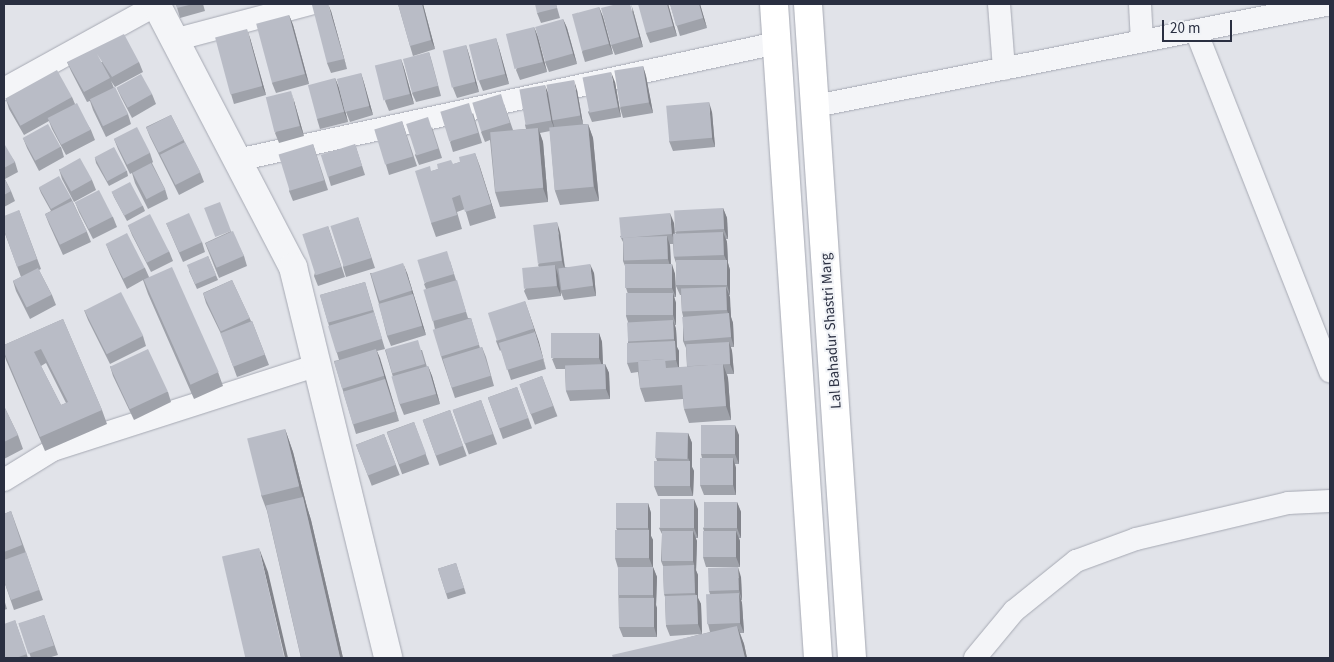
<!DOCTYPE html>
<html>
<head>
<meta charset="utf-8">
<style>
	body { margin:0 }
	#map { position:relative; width:1334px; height:662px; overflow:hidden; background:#e1e3e9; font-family:"Source Sans 3",sans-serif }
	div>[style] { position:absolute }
	.roads { filter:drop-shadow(0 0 1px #a6a9b3) drop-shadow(0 0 1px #a6a9b3) }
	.minor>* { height:22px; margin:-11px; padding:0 11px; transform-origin:11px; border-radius:11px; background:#f4f5f8 }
	.tertiary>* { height:28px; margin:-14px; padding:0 14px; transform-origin:14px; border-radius:14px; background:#f4f5f8 }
	.secondary>* { height:28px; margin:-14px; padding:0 14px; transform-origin:14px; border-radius:14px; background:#fff }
	.wall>* { inset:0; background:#9fa2aa; transform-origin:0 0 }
	.shaded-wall>* { inset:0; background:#82848b }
	.building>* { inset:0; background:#b9bcc6; transform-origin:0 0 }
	span { translate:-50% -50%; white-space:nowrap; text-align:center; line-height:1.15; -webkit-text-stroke:4px #f1f3f7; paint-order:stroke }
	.street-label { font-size:15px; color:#2a2f41 }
	.frame { position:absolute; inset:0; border:5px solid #2a2f41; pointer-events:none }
	.scale { position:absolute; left:1162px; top:20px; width:70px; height:22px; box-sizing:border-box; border:2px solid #2a2f41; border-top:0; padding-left:6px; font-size:15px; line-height:18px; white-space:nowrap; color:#2a2f41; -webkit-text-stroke:4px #f1f3f7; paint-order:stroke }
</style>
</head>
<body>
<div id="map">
	<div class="roads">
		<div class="minor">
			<i style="left:999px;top:4px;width:65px;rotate:85.6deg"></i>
			<i style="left:1140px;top:4px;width:37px;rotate:87deg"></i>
			<i style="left:1196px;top:31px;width:366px;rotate:68.5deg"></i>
			<i style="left:174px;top:40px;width:141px;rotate:-14.8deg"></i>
			<i style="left:4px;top:89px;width:174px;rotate:-28.9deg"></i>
			<i style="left:815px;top:106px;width:525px;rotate:-11.2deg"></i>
			<i style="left:237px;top:160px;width:553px;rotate:-12.23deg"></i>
			<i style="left:4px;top:480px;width:57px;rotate:-31.5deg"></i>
			<i style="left:53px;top:450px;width:277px;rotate:-17.8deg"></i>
			<i style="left:975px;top:658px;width:61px;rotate:-50.3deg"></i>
			<i style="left:1014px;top:611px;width:80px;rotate:-38.9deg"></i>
			<i style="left:1076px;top:561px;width:64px;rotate:-20.1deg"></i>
			<i style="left:1136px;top:539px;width:156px;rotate:-13.3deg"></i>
			<i style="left:1288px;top:503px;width:42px;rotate:-2.7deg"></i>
		</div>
		<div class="tertiary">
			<i style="left:156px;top:4px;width:297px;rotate:62.5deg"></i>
			<i style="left:293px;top:267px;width:402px;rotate:76.3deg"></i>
		</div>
		<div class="secondary">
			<i style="left:774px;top:4px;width:655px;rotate:86.15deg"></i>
			<i style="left:808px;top:4px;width:655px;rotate:86.15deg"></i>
		</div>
	</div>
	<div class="wall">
		<i style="clip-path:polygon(176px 4px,203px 4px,205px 11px,180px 18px)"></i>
		<i style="clip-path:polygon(398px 4px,423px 4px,435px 49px,413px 56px,410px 46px)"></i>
		<i style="clip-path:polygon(556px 4px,560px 18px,541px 23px,537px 13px)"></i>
		<i style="clip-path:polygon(668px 4px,677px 36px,650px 43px,646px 33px)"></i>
		<i style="clip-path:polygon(670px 4px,700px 4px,707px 28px,680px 36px)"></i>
		<i style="clip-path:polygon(599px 7px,603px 17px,613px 54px,585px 62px,582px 52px)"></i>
		<i style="clip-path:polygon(633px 10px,643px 47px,615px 55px,611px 45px)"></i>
		<i style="clip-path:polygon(331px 11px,347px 69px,331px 73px,327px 63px)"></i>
		<i style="clip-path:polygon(289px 15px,293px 25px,309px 84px,276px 93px,272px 83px)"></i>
		<i style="clip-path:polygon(563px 19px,567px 28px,577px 64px,549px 72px,545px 62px)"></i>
		<i style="clip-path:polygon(534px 27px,538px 37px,547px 72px,520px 80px,516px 70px)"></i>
		<i style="clip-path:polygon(250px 38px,266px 95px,234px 104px,231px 94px)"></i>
		<i style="clip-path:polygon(496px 38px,499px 48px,509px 84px,483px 91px,479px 81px)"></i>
		<i style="clip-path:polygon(466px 45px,469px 55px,479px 92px,457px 98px,453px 88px)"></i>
		<i style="clip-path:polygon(429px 52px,432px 62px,441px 96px,416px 102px,412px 93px)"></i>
		<i style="clip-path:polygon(401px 59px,404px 68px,414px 104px,389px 111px,385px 101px)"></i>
		<i style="clip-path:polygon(67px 62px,139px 62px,143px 72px,115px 87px,111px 81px,114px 88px,128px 114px,131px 124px,106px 137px,93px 110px,90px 101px,87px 102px,71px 71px)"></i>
		<i style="clip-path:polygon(643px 66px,646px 76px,653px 113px,623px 118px,620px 108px)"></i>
		<i style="clip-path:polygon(361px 73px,364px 83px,373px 115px,350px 122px,346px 112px)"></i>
		<i style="clip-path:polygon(335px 78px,339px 88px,348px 122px,320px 129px,317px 119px)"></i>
		<i style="clip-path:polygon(615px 82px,621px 117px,592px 122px,588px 112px)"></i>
		<i style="clip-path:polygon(117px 88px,152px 94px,156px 104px,132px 118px,121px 97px)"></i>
		<i style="clip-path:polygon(577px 90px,583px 124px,588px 124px,593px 138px,599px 201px,560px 205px,555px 191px,550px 131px,540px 133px,543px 142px,548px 202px,500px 207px,495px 192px,490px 140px,485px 142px,481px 132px,504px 104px,513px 130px,526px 129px,525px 125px,548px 91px)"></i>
		<i style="clip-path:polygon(72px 97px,75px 104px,91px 130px,95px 140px,66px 155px,52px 129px,49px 121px,24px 135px,9px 109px,6px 99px)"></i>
		<i style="clip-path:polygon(294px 101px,304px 136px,279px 143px,275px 133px)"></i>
		<i style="clip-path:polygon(712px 112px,715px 147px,673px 151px,669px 141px)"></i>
		<i style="clip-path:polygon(473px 113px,482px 143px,453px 152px,450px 142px)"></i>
		<i style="clip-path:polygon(171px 115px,200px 172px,204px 182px,179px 195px,150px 137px,146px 127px)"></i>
		<i style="clip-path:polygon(402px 121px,417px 166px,389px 175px,386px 165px)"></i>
		<i style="clip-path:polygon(432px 127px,442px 158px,419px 165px,415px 155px)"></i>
		<i style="clip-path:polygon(23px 138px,61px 147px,64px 157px,39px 171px,27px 148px)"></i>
		<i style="clip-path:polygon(114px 139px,150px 153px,153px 162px,152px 163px,165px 189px,168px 199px,148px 209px,135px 183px,132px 173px,130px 174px,118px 149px)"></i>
		<i style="clip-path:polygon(313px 144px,328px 190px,293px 201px,289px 191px)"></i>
		<i style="clip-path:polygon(355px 144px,365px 175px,331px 186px,328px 176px)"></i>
		<i style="clip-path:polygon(4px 146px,15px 162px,18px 172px,5px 179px,11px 191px,15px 201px,4px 207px)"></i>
		<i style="clip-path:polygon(475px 153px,496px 218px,470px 226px,465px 209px,457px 212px,462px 229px,436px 237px,431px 223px,432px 171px,460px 162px)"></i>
		<i style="clip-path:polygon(95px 158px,127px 171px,128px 176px,109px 186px,96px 163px)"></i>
		<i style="clip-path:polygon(59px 169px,92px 180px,96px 190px,74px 202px,62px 179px)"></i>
		<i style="clip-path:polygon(39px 188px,71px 198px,87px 232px,91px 242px,63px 255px,49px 224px,45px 214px,51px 211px,41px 193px)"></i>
		<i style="clip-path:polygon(112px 192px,143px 206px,145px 211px,127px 221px,114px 197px)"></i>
		<i style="clip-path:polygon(75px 202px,113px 217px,117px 227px,93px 239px,79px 212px)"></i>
		<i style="clip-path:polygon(evenodd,723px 208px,727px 218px,728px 239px,726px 239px,727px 242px,728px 263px,730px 270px,730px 295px,729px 295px,731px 317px,733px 323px,734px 347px,731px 347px,732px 351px,734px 374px,727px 374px,728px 378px,731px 420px,689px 423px,684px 409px,683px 399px,645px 402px,640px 388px,638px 372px,631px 373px,627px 363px,628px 343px,628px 322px,626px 316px,628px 294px,626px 288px,625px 266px,623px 261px,623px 242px,620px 236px,674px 223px,675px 234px,676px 234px,675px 232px,723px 208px,670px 244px,673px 244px,674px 257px,676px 263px,676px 286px,680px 295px,681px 295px,682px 312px,683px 316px,683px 341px,686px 348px,687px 367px,679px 367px,679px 351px,677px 347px,676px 329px,675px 325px,676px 325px,676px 303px,674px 297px,676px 297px,675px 274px,671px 264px,670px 244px)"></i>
		<i style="clip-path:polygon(19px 210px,41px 269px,39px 270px,52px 295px,56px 305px,30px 319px,16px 291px,13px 281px,21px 277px,4px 231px)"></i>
		<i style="clip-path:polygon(358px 217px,375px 268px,346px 277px,343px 267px)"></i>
		<i style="clip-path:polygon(166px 223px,202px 242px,205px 252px,183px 262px)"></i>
		<i style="clip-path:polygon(128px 225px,169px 251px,173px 261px,151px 272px,132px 235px)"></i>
		<i style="clip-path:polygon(328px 226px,345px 277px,318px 286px,314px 276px)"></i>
		<i style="clip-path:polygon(231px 231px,244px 256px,247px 266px,219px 278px,205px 243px)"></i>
		<i style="clip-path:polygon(560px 232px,565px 267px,594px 273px,596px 296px,564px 300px,560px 290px,559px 279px,561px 296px,528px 300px,524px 291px,539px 267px,538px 265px)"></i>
		<i style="clip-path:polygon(106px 244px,145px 268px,149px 277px,218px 372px,223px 386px,194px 399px,148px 294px,143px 280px,127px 289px,110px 254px)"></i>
		<i style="clip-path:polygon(208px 256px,218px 280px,197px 289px,189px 271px)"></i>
		<i style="clip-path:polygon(450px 261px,468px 318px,471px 318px,480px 348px,482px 347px,486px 357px,494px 386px,455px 398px,441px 356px,426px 289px,424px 284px)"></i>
		<i style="clip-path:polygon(370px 273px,407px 273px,426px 335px,391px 346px,387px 336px,379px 304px)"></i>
		<i style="clip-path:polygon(232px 280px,251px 321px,252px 321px,269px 365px,237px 377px,222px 336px,206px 303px,203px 293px)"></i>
		<i style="clip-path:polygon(365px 282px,385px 349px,377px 351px,399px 421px,356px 434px,334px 361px,339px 360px,320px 295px)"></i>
		<i style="clip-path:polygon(525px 301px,546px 369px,511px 380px,501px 350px,500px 351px,496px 341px)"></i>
		<i style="clip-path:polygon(84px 310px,143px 336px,146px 346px,110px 364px,88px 320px)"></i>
		<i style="clip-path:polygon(evenodd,63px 319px,102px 410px,107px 424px,45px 451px,6px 360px,4px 353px,4px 345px,63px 319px,46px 363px,66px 403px,61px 405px,41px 366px,46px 363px)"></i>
		<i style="clip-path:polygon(599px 333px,602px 342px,603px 364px,605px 364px,609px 373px,610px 399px,570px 401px,566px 391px,565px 369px,556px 369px,552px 359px)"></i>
		<i style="clip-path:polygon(385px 350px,422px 350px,427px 367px,428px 366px,432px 376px,440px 404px,404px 415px,400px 405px,393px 377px)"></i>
		<i style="clip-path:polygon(110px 366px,168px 392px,171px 402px,134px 420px,113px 376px)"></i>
		<i style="left:542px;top:376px;width:43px;height:24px;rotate:69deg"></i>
		<i style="left:517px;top:387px;width:44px;height:31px;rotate:70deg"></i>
		<i style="left:481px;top:400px;width:47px;height:30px;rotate:70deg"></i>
		<i style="clip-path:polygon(4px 406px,18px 435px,23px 449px,4px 459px)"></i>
		<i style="left:450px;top:410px;width:49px;height:29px;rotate:70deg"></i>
		<i style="left:414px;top:422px;width:45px;height:29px;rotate:70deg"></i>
		<i style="clip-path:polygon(285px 429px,293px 452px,307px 507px,311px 520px,343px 658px,301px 658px,267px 511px,261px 495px)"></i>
		<i style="clip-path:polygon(688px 433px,692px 443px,692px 467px,694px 471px,693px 496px,658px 496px,654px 486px,657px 461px,656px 458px)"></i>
		<i style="left:384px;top:434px;width:44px;height:30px;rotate:69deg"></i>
		<i style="clip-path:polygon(739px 435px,739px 464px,735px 464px,736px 468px,736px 495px,704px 495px,700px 485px,702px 458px,701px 454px)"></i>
		<i style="clip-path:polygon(737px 502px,741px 512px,741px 538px,739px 538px,740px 541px,740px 567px,706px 567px,703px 557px,704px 531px,703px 528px)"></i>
		<i style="clip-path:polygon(648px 503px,651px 513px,651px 536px,653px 540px,653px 567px,657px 577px,656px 606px,657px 608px,657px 637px,623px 637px,619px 627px,618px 568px,615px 558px,617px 530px,616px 528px)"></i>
		<i style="clip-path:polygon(698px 509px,698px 538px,695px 538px,697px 541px,696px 571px,698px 575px,698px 598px,701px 604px,702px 634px,710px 632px,708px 624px,710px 594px,709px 591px,741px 577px,742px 600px,741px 600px,742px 603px,744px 633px,740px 633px,744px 644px,747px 658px,613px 658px,701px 634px,670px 636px,666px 626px,665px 597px,664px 594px,663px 566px,661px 561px,662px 534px,659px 528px)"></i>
		<i style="clip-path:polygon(11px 511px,43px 600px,14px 610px,4px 581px,4px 514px)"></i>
		<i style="left:456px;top:563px;width:32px;height:19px;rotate:72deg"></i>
		<i style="clip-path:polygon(4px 599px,7px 609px,4px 610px)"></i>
		<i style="clip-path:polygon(44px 615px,58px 655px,48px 658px,31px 658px,19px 624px)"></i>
		<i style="clip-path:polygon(15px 620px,28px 658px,4px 658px)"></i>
	</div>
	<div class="shaded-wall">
		<i style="clip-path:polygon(328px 4px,331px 11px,347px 69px,344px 59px)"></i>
		<i style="clip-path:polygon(422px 4px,423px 4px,435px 49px,431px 40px)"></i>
		<i style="clip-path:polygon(631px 4px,633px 10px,643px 47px,639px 37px)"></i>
		<i style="clip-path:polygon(667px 4px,668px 4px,677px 36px,673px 26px)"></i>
		<i style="clip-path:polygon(699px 4px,700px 4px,707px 28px,703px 18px)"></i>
		<i style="clip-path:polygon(599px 7px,603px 17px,613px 54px,609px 44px)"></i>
		<i style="clip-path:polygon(289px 15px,293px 25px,309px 84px,305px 74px)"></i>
		<i style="clip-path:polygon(563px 19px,567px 28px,577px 64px,573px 54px)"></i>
		<i style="clip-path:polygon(534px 27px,538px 37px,547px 72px,543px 62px)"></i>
		<i style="clip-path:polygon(247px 29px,250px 38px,266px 95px,262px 86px)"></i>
		<i style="clip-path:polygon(496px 38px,499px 48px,509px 84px,505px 74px)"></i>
		<i style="clip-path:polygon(466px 45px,469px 55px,479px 92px,475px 82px)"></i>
		<i style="clip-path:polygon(401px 59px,404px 68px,414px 104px,410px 94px)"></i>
		<i style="clip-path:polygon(643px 66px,646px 76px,653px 113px,649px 103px)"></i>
		<i style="clip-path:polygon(611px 72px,615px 82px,621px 117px,618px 107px)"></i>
		<i style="clip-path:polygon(361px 73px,364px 83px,373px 115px,369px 106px)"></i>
		<i style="clip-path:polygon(335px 78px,339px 88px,348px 122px,344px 112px)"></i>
		<i style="clip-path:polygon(574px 80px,577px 90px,583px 124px,580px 115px)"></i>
		<i style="clip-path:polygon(545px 85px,549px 95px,552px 119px,555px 130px,551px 120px)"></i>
		<i style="clip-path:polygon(291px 91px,294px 101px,304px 136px,300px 126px)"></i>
		<i style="clip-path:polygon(709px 102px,712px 112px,715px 147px,712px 138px)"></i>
		<i style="clip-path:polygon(588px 124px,593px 138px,599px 201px,594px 187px)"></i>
		<i style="clip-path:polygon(538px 128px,543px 142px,548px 202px,543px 188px)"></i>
		<i style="clip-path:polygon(475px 153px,480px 167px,496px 218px,491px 204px)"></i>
		<i style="clip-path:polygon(723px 208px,727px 218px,728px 239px,724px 229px)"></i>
		<i style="clip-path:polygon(670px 213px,674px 223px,675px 244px,672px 234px)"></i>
		<i style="clip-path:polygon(557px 222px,560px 232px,565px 271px,562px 261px)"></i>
		<i style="clip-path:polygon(723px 232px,727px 242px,728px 263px,730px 270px,730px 295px,727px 285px,727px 262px,724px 255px)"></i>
		<i style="clip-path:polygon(667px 236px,670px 246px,671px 269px,668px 259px)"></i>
		<i style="clip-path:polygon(403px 263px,407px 273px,426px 335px,422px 326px)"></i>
		<i style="clip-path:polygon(590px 264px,594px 273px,596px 296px,593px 286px)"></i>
		<i style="clip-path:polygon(672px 264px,675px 274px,676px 297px,672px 288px)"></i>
		<i style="clip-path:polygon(555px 265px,558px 275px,561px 296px,557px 286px)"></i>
		<i style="clip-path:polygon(726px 287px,730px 297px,731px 317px,733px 323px,734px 347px,731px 337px,729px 316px,727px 310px)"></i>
		<i style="clip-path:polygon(673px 293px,676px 303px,676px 325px,673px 315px)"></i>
		<i style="clip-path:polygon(525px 301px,539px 342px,546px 369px,543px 359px)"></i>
		<i style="clip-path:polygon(673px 320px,676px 329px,677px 347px,679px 351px,679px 370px,676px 360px,675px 343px,674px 339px)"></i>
		<i style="clip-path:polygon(599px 333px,602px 342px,603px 368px,599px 358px)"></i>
		<i style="clip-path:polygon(729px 342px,732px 351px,734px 374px,730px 364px)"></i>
		<i style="clip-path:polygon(376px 349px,380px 358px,399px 421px,384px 376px)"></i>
		<i style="clip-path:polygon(605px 364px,609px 373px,610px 399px,606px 389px)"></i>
		<i style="clip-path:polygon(723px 364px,728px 378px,731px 420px,726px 406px)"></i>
		<i style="clip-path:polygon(428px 366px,432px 376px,440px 404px,436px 394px)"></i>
		<i style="clip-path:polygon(735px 425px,739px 435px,739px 464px,735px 454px)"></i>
		<i style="clip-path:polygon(285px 429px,293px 452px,307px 507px,311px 520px,343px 658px,340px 658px,303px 498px,299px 486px)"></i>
		<i style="clip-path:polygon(688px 433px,692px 443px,692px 467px,694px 471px,693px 496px,690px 486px,690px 462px,688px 458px)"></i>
		<i style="clip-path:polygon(733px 458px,736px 468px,736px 495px,733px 485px)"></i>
		<i style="clip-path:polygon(694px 499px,698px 509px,698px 538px,694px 528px)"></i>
		<i style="clip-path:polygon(737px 502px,741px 512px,741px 538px,737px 528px)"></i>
		<i style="clip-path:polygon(648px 503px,651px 513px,651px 536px,653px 540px,653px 568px,649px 558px,649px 532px,648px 527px)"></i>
		<i style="clip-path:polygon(693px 531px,697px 541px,696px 571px,693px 561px)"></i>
		<i style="clip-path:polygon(736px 531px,740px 541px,740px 567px,736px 557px)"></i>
		<i style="clip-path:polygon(259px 548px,268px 572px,288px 658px,285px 658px)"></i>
		<i style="clip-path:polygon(694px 565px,698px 575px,698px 598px,701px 604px,702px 634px,698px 624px,697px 599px,695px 593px)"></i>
		<i style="clip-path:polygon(653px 567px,657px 577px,656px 606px,653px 596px)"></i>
		<i style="clip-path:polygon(738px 567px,741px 577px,742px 600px,739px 590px)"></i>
		<i style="clip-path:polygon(739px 593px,742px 603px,744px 633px,740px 623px)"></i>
		<i style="clip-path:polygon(654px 598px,657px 608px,657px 637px,654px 627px)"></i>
		<i style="clip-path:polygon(737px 626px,744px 644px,747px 658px,745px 658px)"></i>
	</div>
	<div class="building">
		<i style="clip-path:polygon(176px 4px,193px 4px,177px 8px)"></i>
		<i style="clip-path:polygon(317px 4px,328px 4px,344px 59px,327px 63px,312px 5px)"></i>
		<i style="clip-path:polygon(398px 4px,422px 4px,431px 40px,410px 46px)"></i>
		<i style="clip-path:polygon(535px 4px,556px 4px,557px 8px,537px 13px)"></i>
		<i style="clip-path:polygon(617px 4px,630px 4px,639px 37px,611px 45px,601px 8px)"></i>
		<i style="clip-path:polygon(638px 4px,667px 4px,673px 26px,646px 33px)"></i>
		<i style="clip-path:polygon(670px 4px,699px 4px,703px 18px,676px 26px)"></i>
		<i style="left:599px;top:7px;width:38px;height:28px;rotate:75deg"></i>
		<i style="left:289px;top:15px;width:61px;height:34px;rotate:75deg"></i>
		<i style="left:563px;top:19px;width:36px;height:29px;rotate:74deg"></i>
		<i style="left:534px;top:27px;width:36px;height:29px;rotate:76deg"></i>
		<i style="left:247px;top:29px;width:59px;height:33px;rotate:75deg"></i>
		<i style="clip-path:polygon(124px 34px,139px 62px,112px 77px,97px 54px,110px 78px,84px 92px,67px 62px)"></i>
		<i style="left:496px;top:38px;width:37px;height:28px;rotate:76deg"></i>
		<i style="left:466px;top:45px;width:38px;height:24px;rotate:76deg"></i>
		<i style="left:429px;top:52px;width:35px;height:27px;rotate:75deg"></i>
		<i style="left:401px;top:59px;width:36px;height:27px;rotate:76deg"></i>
		<i style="left:643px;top:66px;width:37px;height:29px;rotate:81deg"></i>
		<i style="left:57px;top:70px;width:31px;height:59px;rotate:61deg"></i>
		<i style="left:611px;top:72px;width:36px;height:29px;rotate:79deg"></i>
		<i style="left:361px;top:73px;width:34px;height:25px;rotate:76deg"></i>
		<i style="left:141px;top:74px;width:23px;height:28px;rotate:61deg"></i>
		<i style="left:335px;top:78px;width:35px;height:28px;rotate:75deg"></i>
		<i style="left:574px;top:80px;width:36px;height:28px;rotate:80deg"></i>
		<i style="left:545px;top:85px;width:36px;height:26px;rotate:80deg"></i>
		<i style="left:115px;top:87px;width:30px;height:28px;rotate:64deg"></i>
		<i style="left:291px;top:91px;width:36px;height:26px;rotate:76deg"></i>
		<i style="left:501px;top:94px;width:30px;height:30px;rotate:73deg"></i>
		<i style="left:709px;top:102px;width:36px;height:43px;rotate:85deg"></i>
		<i style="left:77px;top:103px;width:30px;height:33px;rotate:63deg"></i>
		<i style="left:469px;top:103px;width:31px;height:30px;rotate:73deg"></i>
		<i style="left:171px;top:115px;width:28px;height:28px;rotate:63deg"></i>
		<i style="left:428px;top:117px;width:33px;height:23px;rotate:72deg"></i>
		<i style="left:402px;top:121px;width:37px;height:29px;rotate:73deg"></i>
		<i style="left:48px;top:124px;width:26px;height:29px;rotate:61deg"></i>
		<i style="left:588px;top:124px;width:63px;height:39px;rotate:85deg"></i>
		<i style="left:137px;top:127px;width:29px;height:26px;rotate:63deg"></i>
		<i style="left:538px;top:128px;width:60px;height:48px;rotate:85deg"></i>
		<i style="left:185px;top:142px;width:34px;height:28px;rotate:63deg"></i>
		<i style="left:313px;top:144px;width:38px;height:36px;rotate:73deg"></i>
		<i style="left:355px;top:144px;width:23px;height:36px;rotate:72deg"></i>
		<i style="clip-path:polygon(5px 145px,15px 162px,4px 168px,4px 146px)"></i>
		<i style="left:114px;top:147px;width:27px;height:22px;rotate:62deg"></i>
		<i style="clip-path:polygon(475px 153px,491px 204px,465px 212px,460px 195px,452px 198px,457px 215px,431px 223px,415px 171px,430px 166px,431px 171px,438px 169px,437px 164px,451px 160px,453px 164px,460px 162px,459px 157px)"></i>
		<i style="left:80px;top:158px;width:25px;height:24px;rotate:61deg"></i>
		<i style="left:151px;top:163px;width:30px;height:21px;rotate:62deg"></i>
		<i style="left:59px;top:176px;width:25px;height:23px;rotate:61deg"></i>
		<i style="clip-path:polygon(4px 178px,11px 191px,4px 195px)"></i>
		<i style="left:130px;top:182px;width:27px;height:21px;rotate:62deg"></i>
		<i style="left:99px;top:190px;width:30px;height:27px;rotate:63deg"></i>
		<i style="left:72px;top:201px;width:34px;height:30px;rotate:64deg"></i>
		<i style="left:220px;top:202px;width:31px;height:17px;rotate:69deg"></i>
		<i style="left:723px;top:208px;width:21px;height:49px;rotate:87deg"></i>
		<i style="clip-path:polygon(19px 210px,37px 259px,17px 267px,4px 230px,4px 216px)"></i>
		<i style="left:189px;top:213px;width:32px;height:25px;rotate:66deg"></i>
		<i style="left:670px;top:213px;width:21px;height:51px;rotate:85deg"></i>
		<i style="left:150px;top:214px;width:42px;height:25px;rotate:63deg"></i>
		<i style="left:358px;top:217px;width:43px;height:29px;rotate:72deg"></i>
		<i style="left:557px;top:222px;width:39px;height:24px;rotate:83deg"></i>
		<i style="left:328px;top:226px;width:43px;height:27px;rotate:72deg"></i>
		<i style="left:233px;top:231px;width:27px;height:30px;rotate:66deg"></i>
		<i style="left:723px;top:232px;width:23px;height:50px;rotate:88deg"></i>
		<i style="left:127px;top:233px;width:39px;height:24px;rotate:63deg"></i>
		<i style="left:667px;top:236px;width:23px;height:44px;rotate:88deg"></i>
		<i style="left:447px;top:251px;width:24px;height:31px;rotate:73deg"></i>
		<i style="left:208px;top:256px;width:21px;height:23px;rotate:67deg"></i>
		<i style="left:727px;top:260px;width:25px;height:51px;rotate:90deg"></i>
		<i style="left:403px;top:263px;width:29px;height:34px;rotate:72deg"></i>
		<i style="left:590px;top:264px;width:22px;height:32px;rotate:82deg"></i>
		<i style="left:672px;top:264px;width:24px;height:47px;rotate:90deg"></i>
		<i style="left:555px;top:265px;width:21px;height:33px;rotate:85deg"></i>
		<i style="left:172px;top:267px;width:115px;height:31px;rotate:66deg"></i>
		<i style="left:38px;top:268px;width:30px;height:28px;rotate:63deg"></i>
		<i style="left:232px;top:280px;width:42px;height:32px;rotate:65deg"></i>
		<i style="left:457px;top:280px;width:33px;height:35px;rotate:74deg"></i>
		<i style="left:365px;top:282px;width:29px;height:47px;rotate:74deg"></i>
		<i style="left:726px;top:287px;width:23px;height:45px;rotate:88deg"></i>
		<i style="left:121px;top:292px;width:49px;height:41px;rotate:63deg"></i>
		<i style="left:673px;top:293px;width:22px;height:47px;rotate:90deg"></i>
		<i style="left:413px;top:294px;width:33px;height:36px;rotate:74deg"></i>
		<i style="left:525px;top:301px;width:29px;height:39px;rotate:72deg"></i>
		<i style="left:374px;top:312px;width:28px;height:48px;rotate:73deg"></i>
		<i style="left:729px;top:313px;width:24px;height:47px;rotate:85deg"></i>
		<i style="left:471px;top:318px;width:28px;height:40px;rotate:73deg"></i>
		<i style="clip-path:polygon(evenodd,63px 319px,102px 410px,40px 437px,4px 352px,4px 345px,63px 319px,41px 349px,68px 402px,61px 405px,34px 352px,41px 349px)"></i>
		<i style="left:673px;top:320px;width:19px;height:46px;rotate:87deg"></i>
		<i style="left:252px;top:321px;width:36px;height:34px;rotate:69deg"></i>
		<i style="left:535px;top:332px;width:28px;height:38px;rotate:73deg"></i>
		<i style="left:599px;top:333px;width:25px;height:48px;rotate:90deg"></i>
		<i style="left:418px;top:340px;width:25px;height:34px;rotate:74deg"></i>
		<i style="clip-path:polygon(675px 341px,676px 360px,665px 361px,665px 359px,638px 361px,638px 362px,627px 363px,627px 343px)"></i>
		<i style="left:729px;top:342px;width:22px;height:43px;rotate:87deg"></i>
		<i style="left:482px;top:347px;width:30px;height:41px;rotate:73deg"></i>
		<i style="left:148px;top:349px;width:47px;height:42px;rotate:65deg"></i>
		<i style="left:376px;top:349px;width:28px;height:44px;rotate:73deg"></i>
		<i style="clip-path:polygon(665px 359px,666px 368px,723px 364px,726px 406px,684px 409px,682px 385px,640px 388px,638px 361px)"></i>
		<i style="left:605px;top:364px;width:25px;height:40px;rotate:88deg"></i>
		<i style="left:428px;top:366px;width:29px;height:38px;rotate:74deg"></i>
		<i style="left:542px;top:376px;width:32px;height:24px;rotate:70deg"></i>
		<i style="left:385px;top:379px;width:34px;height:44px;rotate:73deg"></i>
		<i style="left:517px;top:387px;width:33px;height:31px;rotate:70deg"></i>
		<i style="left:481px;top:400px;width:36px;height:30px;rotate:71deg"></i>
		<i style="clip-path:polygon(4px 406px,18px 435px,4px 442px)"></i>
		<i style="left:450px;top:410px;width:38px;height:29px;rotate:70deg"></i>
		<i style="left:414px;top:422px;width:34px;height:29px;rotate:69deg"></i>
		<i style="left:701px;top:425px;width:34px;height:29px"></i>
		<i style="left:285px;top:429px;width:59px;height:39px;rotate:76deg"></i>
		<i style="left:656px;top:432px;width:32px;height:26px;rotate:2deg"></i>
		<i style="left:384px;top:434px;width:33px;height:30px;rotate:69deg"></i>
		<i style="left:700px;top:458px;width:33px;height:27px"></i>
		<i style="left:654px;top:461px;width:36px;height:25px"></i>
		<i style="left:303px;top:497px;width:165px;height:38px;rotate:77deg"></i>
		<i style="left:660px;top:499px;width:34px;height:29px"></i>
		<i style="left:704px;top:502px;width:33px;height:26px"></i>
		<i style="left:616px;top:503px;width:32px;height:25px"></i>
		<i style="clip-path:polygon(11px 511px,22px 545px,4px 552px,4px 514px)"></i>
		<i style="left:615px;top:530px;width:34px;height:28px"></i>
		<i style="left:662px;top:531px;width:31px;height:30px"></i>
		<i style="left:703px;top:531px;width:33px;height:26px"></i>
		<i style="left:259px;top:548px;width:113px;height:38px;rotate:77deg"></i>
		<i style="clip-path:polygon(26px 552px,39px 590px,11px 600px,4px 581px,4px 560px)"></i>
		<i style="left:456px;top:563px;width:26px;height:19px;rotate:72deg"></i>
		<i style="left:694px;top:565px;width:28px;height:31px;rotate:88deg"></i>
		<i style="left:618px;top:567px;width:35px;height:28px"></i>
		<i style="left:738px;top:567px;width:23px;height:30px;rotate:88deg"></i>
		<i style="left:739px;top:593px;width:30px;height:33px;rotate:88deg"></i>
		<i style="left:697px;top:595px;width:29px;height:32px;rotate:88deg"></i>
		<i style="left:619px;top:598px;width:35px;height:29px"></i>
		<i style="left:44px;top:615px;width:32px;height:27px;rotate:72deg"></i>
		<i style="clip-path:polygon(15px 620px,27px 654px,16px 658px,4px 658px,4px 624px)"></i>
		<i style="clip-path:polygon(737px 626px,745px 658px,613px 658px,612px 655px)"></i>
	</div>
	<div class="street-label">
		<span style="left:831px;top:331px;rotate:-94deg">Lal Bahadur Shastri Marg</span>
	</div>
	<div class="frame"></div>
	<div class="scale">20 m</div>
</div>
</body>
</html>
